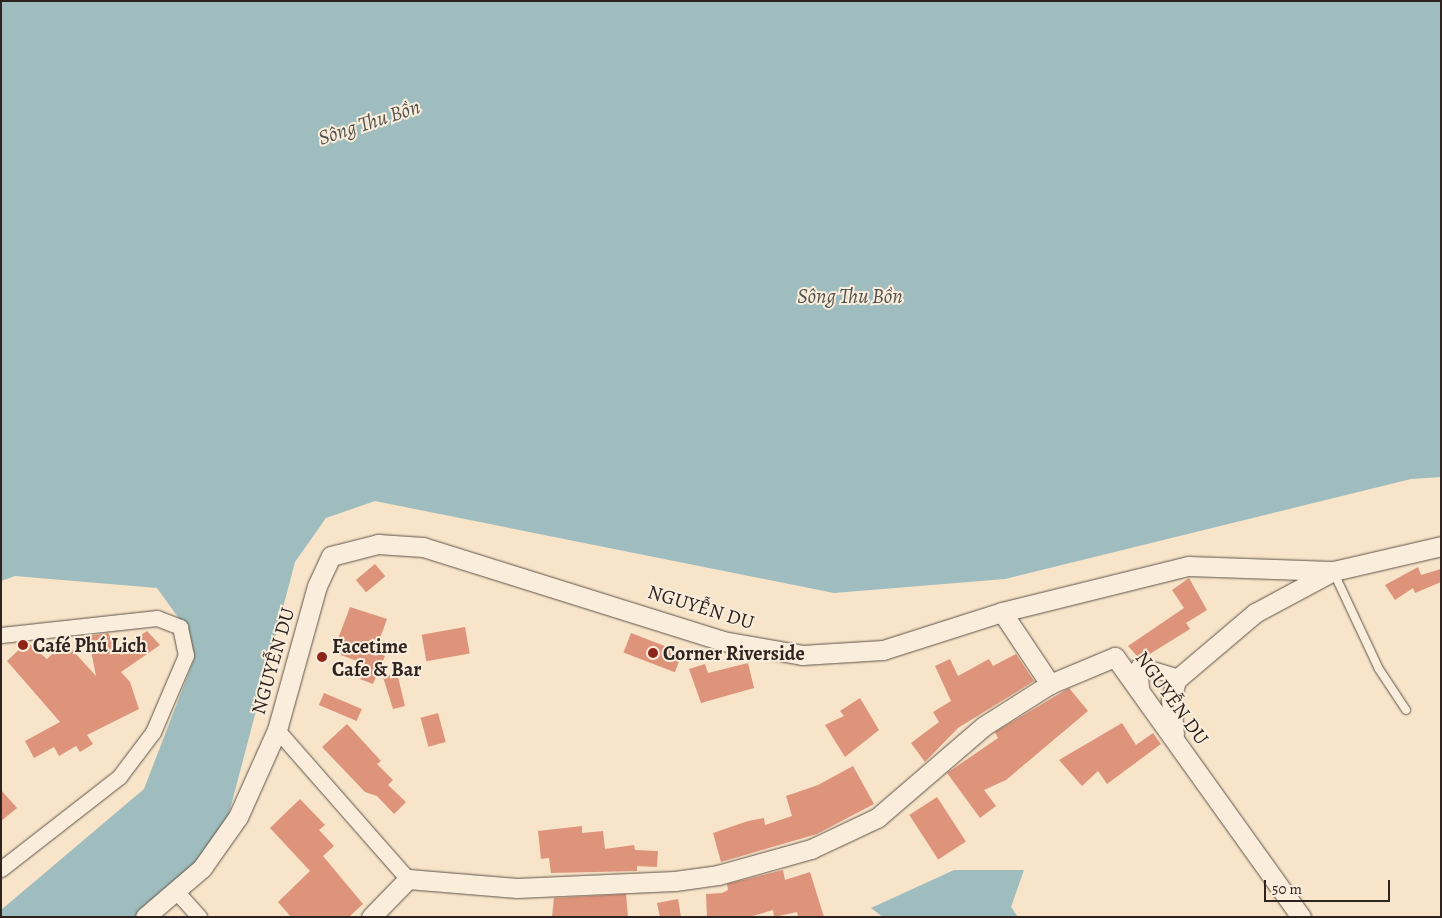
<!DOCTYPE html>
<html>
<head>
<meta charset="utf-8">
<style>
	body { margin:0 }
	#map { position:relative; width:1442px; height:918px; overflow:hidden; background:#f7e4c9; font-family:Alegreya,serif }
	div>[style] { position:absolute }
	.water>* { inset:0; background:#9fbdbe }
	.building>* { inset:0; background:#dd947b; transform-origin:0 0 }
	.roads { filter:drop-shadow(0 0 1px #605349) drop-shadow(0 0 1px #605349) }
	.service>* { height:8px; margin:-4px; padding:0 4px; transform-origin:4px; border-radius:4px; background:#faeddc }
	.minor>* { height:15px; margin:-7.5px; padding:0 7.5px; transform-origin:7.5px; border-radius:7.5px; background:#faeddc }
	.tertiary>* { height:19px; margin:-9.5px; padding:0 9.5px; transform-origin:9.5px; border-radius:9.5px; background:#faeddc }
	.dots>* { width:14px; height:14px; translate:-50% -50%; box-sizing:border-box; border:2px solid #faeddc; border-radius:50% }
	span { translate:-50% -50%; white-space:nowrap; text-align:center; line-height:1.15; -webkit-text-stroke:4px #faeddc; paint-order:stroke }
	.street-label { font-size:20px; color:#2e231e }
	.poi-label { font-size:20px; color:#2e231e; font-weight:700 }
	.left { translate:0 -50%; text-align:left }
	.water-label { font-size:21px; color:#50514e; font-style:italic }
	.frame { position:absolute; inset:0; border:2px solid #2e231e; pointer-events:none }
	.scale { position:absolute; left:1264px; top:880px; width:126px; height:22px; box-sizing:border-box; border:2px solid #2e231e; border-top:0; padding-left:6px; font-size:15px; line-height:18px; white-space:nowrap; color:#2e231e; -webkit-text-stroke:4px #faeddc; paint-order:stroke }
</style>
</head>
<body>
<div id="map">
	<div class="water">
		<i style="clip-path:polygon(1px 1px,1441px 1px,1441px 477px,1411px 479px,1005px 579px,834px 593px,375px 501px,326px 518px,295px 562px,226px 825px,212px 851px,136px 917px,1px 917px,1px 910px,144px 789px,194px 659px,185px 627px,157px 588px,15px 576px,1px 581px)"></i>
		<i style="clip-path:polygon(954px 870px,1024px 870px,1011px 907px,1018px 917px,883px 917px,871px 908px)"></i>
	</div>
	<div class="building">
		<i style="left:375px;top:564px;width:16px;height:25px;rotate:50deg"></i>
		<i style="clip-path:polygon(1418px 567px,1421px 575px,1441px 569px,1441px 582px,1415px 593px,1413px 588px,1395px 600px,1385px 585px)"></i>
		<i style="clip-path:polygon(1189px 578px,1207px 610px,1186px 623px,1190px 629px,1145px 657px,1137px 656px,1128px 646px,1184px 608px,1172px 590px)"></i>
		<i style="clip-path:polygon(350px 607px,387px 619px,375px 652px,385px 656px,373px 684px,360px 679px,365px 664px,333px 652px)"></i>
		<i style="left:465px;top:627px;width:27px;height:44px;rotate:80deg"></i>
		<i style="clip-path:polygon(147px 631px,160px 645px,121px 672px,130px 682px,139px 709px,87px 735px,93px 744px,80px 752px,76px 746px,59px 756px,54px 747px,34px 758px,25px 741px,60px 722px,7px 661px,27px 642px,47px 659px,65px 642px,96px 676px,88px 636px,108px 633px,119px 650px)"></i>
		<i style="left:631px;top:633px;width:55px;height:21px;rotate:21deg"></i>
		<i style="clip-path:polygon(1016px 654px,1034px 681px,958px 728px,925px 762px,911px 743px,939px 722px,933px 712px,951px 701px,935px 666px,950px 659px,958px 676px,989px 659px,993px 666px)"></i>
		<i style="clip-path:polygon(748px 663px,754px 688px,701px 703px,689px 669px,705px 664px,708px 673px)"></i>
		<i style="clip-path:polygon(397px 673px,405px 706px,393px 709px,383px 677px)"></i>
		<i style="clip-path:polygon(1069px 688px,1088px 711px,1006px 780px,984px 790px,996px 806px,980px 818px,947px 773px,998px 738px,995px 732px)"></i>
		<i style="left:324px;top:693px;width:41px;height:13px;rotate:23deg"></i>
		<i style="clip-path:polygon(860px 698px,879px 730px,845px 757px,825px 725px,844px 716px,840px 711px)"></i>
		<i style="left:438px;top:713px;width:30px;height:18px;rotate:75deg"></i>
		<i style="clip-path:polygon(1122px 723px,1136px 745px,1153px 733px,1161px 744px,1107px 784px,1098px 771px,1082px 786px,1059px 760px)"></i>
		<i style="clip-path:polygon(347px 724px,381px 761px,377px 764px,393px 780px,388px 785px,406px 802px,394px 814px,377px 796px,365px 792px,322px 747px)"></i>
		<i style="clip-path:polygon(853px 766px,874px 804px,817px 834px,721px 862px,713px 833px,748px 821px,764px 818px,765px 825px,792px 816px,786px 796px,818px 785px)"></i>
		<i style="clip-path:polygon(1px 790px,17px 808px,1px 821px)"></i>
		<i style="left:937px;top:797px;width:53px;height:33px;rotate:57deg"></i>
		<i style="clip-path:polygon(300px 799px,325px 825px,319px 830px,334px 846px,323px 856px,363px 904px,349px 917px,291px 917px,278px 902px,310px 871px,270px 828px)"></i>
		<i style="clip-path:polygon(582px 826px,582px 833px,603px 831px,605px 849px,634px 845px,635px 850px,658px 851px,657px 867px,637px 866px,637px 871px,551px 873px,549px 858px,541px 859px,538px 831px)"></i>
		<i style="clip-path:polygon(783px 870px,785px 880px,810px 872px,824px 917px,798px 917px,797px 912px,774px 917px,773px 910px,749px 917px,707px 917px,706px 894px,722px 893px,728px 890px,727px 884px)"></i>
		<i style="clip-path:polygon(626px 894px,628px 917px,552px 917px,554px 898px)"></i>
		<i style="clip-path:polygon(678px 899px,681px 917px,660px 917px,657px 903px)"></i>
	</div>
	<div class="roads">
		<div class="service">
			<i style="left:1333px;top:571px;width:108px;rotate:64.9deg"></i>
			<i style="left:1379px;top:669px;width:49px;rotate:56.6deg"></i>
		</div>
		<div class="minor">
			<i style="left:1px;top:635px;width:157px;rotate:-6.2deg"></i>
			<i style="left:157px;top:618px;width:25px;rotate:21deg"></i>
			<i style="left:180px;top:627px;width:29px;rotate:78deg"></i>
			<i style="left:186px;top:655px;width:84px;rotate:113.2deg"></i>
			<i style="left:153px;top:732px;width:56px;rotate:127.1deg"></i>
			<i style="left:119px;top:777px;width:150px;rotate:142.1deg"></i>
			<i style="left:1142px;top:696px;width:31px;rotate:-96deg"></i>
			<i style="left:1139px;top:665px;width:42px;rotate:16.7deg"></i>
			<i style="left:277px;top:730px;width:198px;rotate:48.7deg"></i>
			<i style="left:175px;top:890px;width:36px;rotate:48deg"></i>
		</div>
		<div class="tertiary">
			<i style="left:1002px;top:612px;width:192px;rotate:-13.9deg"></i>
			<i style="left:1188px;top:566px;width:144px;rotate:2deg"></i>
			<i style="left:1174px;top:734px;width:35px;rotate:-95deg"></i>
			<i style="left:1171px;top:699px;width:20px;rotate:-75deg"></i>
			<i style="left:1176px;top:680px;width:104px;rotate:-40.3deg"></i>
			<i style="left:1255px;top:613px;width:89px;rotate:-28.3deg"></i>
			<i style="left:1333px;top:571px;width:111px;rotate:-13deg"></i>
			<i style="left:145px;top:917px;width:75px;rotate:-40.7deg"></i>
			<i style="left:202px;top:868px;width:62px;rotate:-54.8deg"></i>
			<i style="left:238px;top:817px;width:95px;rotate:-65.9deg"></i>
			<i style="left:277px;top:730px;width:149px;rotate:-74.5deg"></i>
			<i style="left:317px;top:586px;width:33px;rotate:-65deg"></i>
			<i style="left:331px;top:556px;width:49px;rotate:-14.3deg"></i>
			<i style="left:378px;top:544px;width:45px;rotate:3.8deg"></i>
			<i style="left:423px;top:547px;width:314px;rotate:17.4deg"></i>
			<i style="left:723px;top:641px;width:80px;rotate:10deg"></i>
			<i style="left:802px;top:655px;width:81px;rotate:-3.5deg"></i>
			<i style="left:883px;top:650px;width:125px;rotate:-17.7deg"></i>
			<i style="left:1002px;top:612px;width:87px;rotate:56.3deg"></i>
			<i style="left:1050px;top:684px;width:70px;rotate:-22.6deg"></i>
			<i style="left:1115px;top:657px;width:320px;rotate:54.4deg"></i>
			<i style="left:371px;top:917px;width:53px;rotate:-45.8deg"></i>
			<i style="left:408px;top:879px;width:109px;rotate:4.7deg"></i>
			<i style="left:517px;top:888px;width:158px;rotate:-2.5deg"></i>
			<i style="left:675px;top:881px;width:43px;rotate:-7.9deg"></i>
			<i style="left:718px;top:875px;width:97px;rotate:-15.6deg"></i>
			<i style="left:811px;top:849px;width:73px;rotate:-25.2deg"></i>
			<i style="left:877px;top:818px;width:141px;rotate:-40.7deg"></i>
			<i style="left:984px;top:726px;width:78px;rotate:-32.5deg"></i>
		</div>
	</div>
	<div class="dots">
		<i style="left:23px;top:645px;background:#8f2418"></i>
		<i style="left:653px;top:653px;background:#8f2418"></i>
		<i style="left:322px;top:657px;background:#8f2418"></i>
	</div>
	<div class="street-label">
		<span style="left:701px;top:607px;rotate:17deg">NGUYỄN DU</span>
		<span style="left:273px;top:661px;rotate:-74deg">NGUYỄN DU</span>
		<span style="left:1172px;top:698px;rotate:54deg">NGUYỄN DU</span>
	</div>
	<div class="poi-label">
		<span class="left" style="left:33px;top:645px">Café Phú Lich</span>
		<span class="left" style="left:332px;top:658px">Facetime<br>Cafe &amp; Bar</span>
		<span class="left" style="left:663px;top:653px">Corner Riverside</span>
	</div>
	<div class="water-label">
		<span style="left:369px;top:122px;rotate:-18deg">Sông Thu Bồn</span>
		<span style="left:850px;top:296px">Sông Thu Bồn</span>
	</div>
	<div class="frame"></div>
	<div class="scale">50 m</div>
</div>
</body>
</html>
